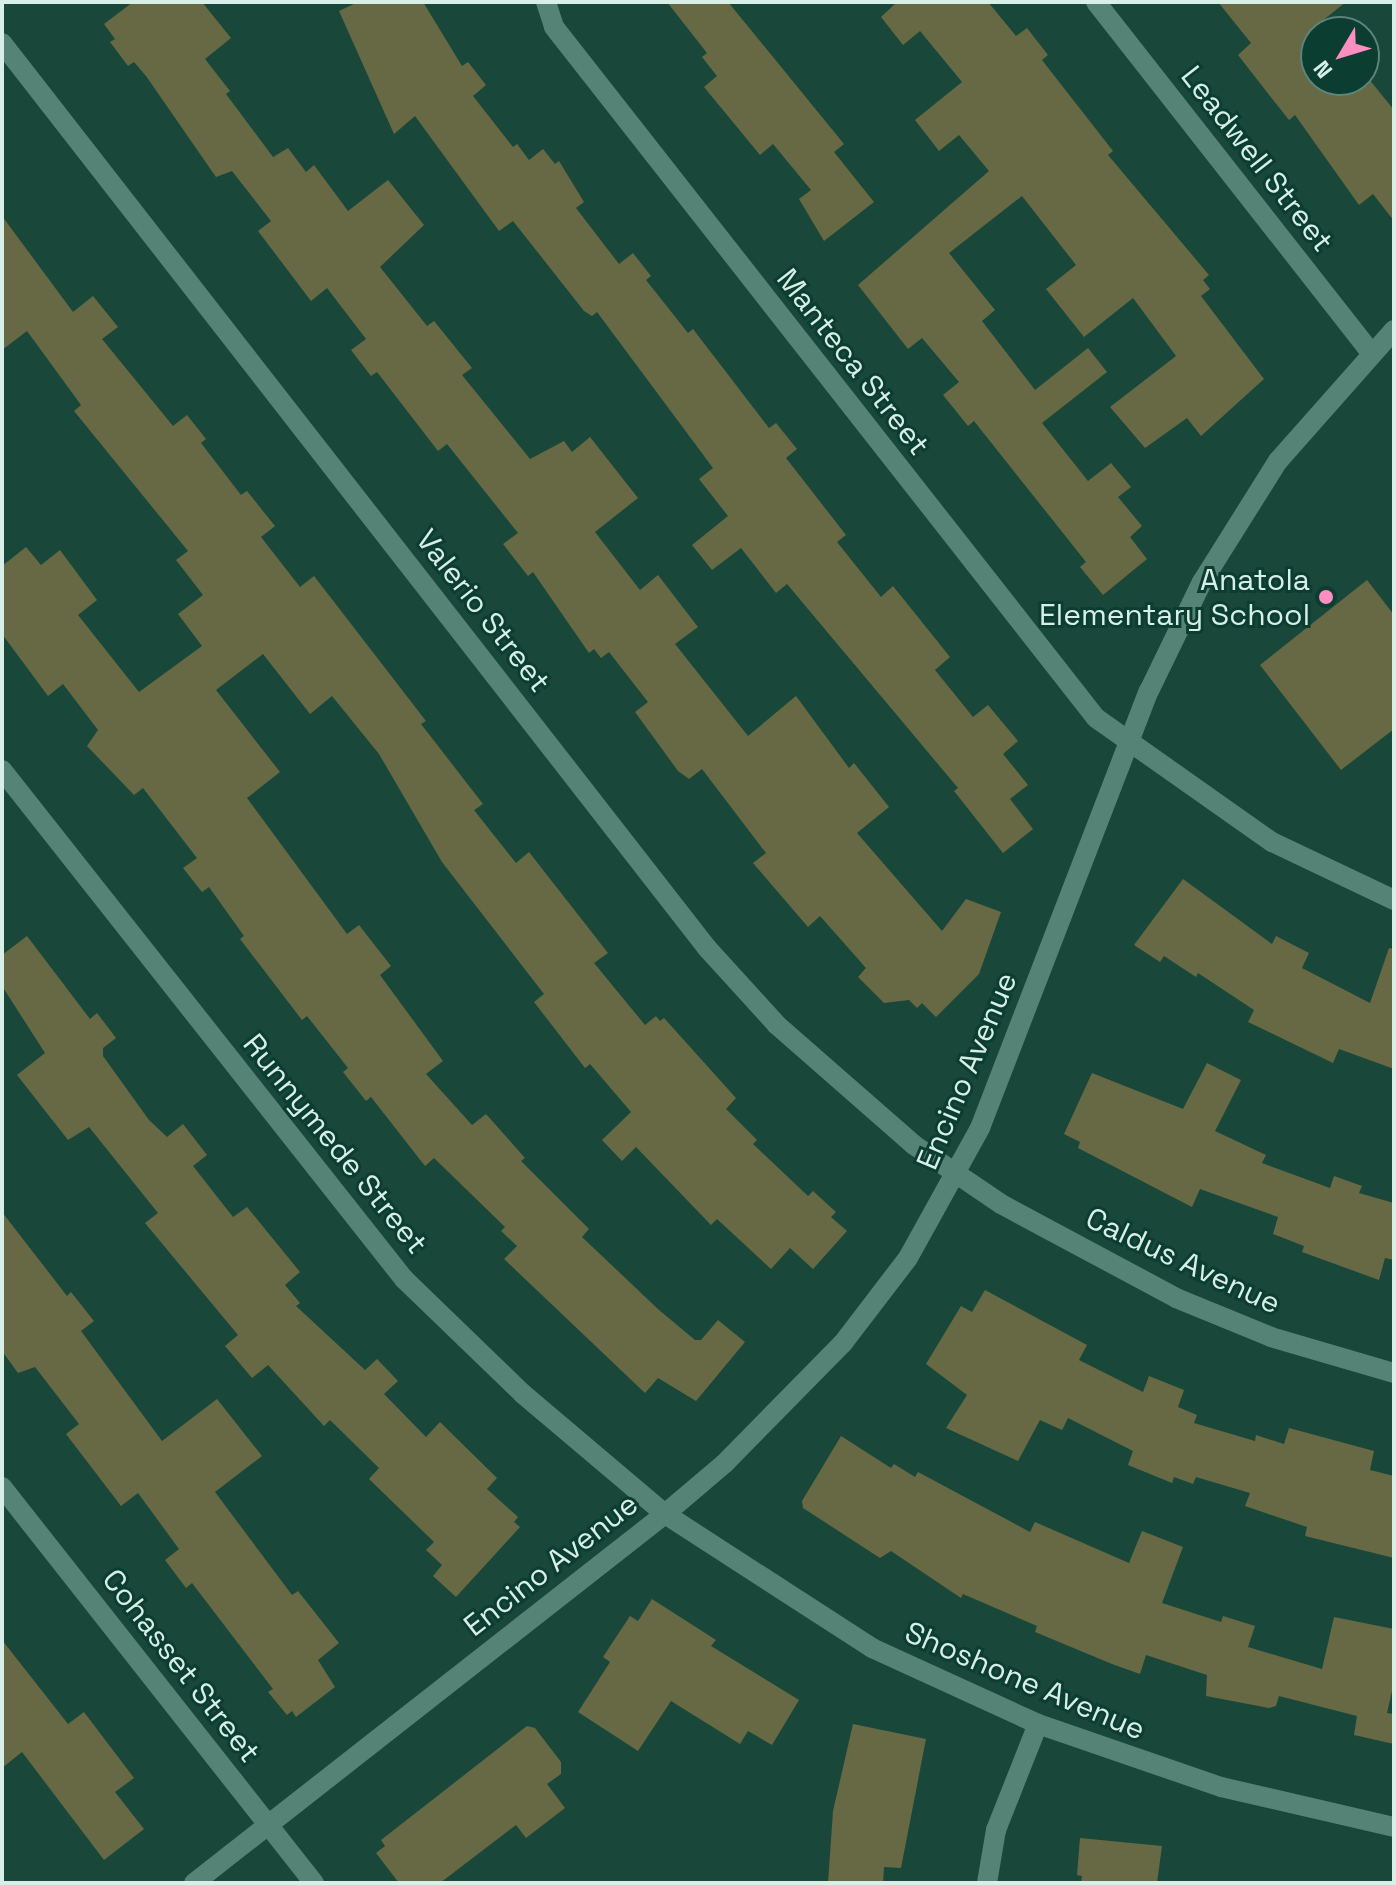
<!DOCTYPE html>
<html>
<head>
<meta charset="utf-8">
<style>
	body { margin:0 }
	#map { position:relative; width:1396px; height:1885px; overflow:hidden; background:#19483b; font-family:"Space Grotesk",sans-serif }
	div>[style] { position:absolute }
	.building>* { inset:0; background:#666943 }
	.minor>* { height:20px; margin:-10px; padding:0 10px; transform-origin:10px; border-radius:10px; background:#558375 }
	.dots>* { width:22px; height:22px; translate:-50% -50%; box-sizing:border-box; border:4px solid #0c3d31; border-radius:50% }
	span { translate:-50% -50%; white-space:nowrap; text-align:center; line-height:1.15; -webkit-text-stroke:6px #0c3d31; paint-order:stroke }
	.street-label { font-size:30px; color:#d7efe7 }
	.poi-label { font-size:30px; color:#d7efe7 }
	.right { translate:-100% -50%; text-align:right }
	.frame { position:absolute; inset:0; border:4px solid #d7efe7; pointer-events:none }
	.north { position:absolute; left:1300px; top:16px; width:80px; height:80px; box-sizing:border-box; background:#0c3d31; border:2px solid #5d847a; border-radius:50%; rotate:232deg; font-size:22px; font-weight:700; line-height:32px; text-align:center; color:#d7efe7 }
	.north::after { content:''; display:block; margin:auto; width:28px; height:36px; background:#fd8ec0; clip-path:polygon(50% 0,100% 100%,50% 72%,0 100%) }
</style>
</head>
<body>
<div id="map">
	<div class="building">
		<i style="clip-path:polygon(133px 2px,202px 2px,231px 38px,205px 59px,230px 91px,226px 94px,273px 157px,288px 148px,306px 172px,314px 165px,348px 211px,388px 180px,424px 225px,380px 267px,427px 326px,434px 321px,472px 368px,462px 375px,530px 459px,564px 441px,572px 452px,590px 437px,638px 498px,595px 532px,640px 590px,658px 575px,698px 627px,675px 644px,748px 736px,796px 696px,849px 768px,854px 763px,889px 807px,857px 833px,942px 931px,966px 899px,1001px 912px,979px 974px,936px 1017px,922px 1003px,917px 1008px,909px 1000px,884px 1003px,858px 977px,866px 968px,820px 916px,808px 927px,753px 863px,766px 853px,702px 769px,689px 779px,678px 771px,635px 712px,648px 702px,609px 652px,601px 658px,594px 649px,589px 653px,533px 572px,528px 576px,503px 544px,518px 533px,447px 444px,438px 451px,377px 372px,371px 376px,351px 350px,366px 339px,327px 288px,311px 301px,258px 231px,271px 221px,232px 171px,216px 177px,146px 76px,134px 62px,128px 66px,110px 42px,115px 39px,104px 24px)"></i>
		<i style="clip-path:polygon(358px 2px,423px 2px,462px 66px,468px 62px,486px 85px,473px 96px,513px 147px,517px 144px,529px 160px,543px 149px,555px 164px,559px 161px,584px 202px,576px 208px,619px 264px,633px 253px,651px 276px,646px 280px,688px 333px,693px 329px,769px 428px,776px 423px,797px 449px,786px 458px,846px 535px,837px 542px,881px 597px,893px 586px,950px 657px,935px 670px,973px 717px,988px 705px,1018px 741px,1003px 754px,1028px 785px,1010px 799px,1033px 829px,1003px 853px,954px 791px,958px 788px,787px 584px,776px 593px,741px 548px,712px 570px,692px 545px,728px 516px,699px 479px,713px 468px,597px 312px,592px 316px,584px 311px,513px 221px,499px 231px,415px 116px,394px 134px,339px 11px)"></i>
		<i style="clip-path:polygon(667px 2px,728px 2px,844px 144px,834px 152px,874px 202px,824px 241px,799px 199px,811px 190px,773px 144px,760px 155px,704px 87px,717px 76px,702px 57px,707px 53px)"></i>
		<i style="clip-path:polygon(897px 2px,988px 2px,1016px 36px,1027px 28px,1048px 55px,1042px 60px,1113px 151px,1108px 155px,1209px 275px,1203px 280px,1210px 289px,1201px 296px,1264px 379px,1201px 436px,1187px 418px,1145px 448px,1110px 407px,1176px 356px,1133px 298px,1084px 337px,1046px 289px,1076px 265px,1022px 196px,949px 253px,995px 310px,982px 321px,1035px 390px,1088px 348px,1107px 372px,1042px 423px,1088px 481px,1111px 463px,1131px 487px,1118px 497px,1142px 526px,1130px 537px,1147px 559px,1103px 595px,1080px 567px,1086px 562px,974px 421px,968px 426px,943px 395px,959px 382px,922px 338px,908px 349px,858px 285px,989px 171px,959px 135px,939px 151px,915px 120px,962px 82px,920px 31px,903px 45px,881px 17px)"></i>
		<i style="clip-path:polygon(1218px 2px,1346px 2px,1322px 21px,1331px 32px,1316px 32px,1316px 80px,1364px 80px,1364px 73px,1394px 110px,1394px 221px,1373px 194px,1359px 205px,1295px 115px,1289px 120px,1270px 96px,1238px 55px,1251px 43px)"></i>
		<i style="clip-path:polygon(2px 216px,73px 312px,93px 296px,118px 327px,102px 339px,173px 426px,187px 415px,206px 439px,201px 443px,241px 495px,247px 491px,275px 526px,261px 537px,300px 587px,314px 576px,426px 721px,421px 724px,483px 804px,474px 810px,516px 863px,529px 852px,608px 953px,594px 963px,645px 1025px,656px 1016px,660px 1021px,664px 1018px,736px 1098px,726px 1109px,757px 1140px,753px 1144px,808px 1196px,813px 1191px,836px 1212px,831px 1217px,847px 1231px,813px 1269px,790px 1248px,771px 1269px,717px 1219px,711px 1225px,636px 1147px,622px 1161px,602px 1140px,631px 1112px,590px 1064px,585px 1068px,534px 1002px,544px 994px,442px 862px,379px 754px,332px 696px,310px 714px,263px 654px,216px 690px,280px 772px,247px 798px,347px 934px,359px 925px,391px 966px,380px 975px,443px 1061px,426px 1074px,472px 1125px,486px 1114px,525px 1158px,521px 1161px,589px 1229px,582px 1237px,659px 1310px,695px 1340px,701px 1340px,718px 1320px,745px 1342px,696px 1401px,658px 1378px,645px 1393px,504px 1259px,517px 1246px,501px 1231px,505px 1227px,434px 1158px,425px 1166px,371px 1097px,366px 1101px,343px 1072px,348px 1068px,307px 1016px,302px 1020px,240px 939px,244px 936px,209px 887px,202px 892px,183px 868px,197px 858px,143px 788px,134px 795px,87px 746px,98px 730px,63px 684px,48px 696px,2px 634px,2px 566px,26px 547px,41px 565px,60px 550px,97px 600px,78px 615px,139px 692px,202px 646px,178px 614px,203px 595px,176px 560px,188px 551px,74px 411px,81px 405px,27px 331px,2px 350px)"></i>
		<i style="clip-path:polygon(1367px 580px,1394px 615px,1394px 729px,1341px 770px,1260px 665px)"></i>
		<i style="clip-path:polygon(1183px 879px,1272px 944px,1276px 936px,1309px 953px,1302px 968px,1370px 1003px,1389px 948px,1394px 949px,1394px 1069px,1339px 1049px,1333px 1063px,1248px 1022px,1254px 1010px,1198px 973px,1196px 977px,1164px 956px,1160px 962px,1134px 945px)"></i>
		<i style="clip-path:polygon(27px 936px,90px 1019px,97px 1013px,116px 1038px,103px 1048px,103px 1056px,149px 1120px,167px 1137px,183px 1124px,207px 1155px,193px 1166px,233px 1217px,247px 1207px,300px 1272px,285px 1285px,300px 1303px,296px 1306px,365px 1370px,377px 1359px,398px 1381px,384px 1394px,426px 1437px,440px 1422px,497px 1478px,487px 1489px,518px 1517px,514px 1522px,520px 1527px,456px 1597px,433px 1576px,442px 1565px,426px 1550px,434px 1542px,369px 1479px,379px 1468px,330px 1420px,324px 1426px,268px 1365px,252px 1378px,225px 1346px,238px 1335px,145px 1223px,158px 1213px,89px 1127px,68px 1140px,17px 1075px,45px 1053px,2px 986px,2px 955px)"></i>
		<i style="clip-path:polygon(1207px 1063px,1241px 1080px,1215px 1131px,1266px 1155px,1262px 1163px,1330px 1188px,1334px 1176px,1362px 1186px,1359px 1193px,1394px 1203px,1394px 1260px,1385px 1258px,1379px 1280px,1302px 1252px,1304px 1246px,1273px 1234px,1278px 1217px,1200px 1189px,1192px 1207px,1078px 1148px,1080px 1142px,1064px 1134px,1092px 1073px,1183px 1109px)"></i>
		<i style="clip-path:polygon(2px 1212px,67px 1296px,71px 1292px,94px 1321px,81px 1331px,162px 1441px,217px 1399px,262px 1456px,215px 1492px,292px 1595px,298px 1591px,339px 1643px,318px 1660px,335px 1687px,296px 1717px,292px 1711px,287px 1715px,268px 1692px,273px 1689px,192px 1583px,186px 1588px,165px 1560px,179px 1549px,138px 1493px,121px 1506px,66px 1434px,79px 1424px,35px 1367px,18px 1373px,2px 1351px)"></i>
		<i style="clip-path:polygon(985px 1290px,1087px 1345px,1079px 1360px,1143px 1392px,1149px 1376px,1184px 1390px,1178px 1407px,1197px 1415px,1194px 1423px,1255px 1441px,1256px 1435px,1284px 1444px,1289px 1428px,1374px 1451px,1370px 1470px,1394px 1476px,1394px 1558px,1305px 1536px,1307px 1527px,1245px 1506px,1250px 1493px,1196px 1477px,1193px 1484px,1174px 1477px,1172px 1483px,1128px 1465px,1133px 1451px,1068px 1418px,1062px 1430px,1040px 1420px,1018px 1461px,946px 1428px,967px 1395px,926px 1364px,961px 1306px,972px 1312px)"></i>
		<i style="clip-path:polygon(841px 1436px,891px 1468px,894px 1464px,915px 1477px,918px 1472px,1030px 1532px,1035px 1522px,1129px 1563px,1142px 1531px,1183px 1547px,1162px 1603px,1221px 1622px,1223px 1616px,1255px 1626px,1248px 1647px,1322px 1669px,1334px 1617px,1394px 1629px,1394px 1682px,1387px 1713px,1394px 1714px,1394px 1744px,1354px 1735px,1357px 1716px,1279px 1696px,1276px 1706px,1269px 1708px,1206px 1696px,1207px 1675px,1146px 1655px,1140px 1674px,1112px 1664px,1035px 1632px,1037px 1626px,963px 1594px,961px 1598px,891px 1551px,880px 1558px,803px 1508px,802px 1501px)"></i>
		<i style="clip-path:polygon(652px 1599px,716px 1640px,711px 1646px,799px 1700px,772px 1745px,748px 1731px,740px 1744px,671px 1701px,638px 1751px,578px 1712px,610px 1662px,603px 1657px,630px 1616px,638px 1621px)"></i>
		<i style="clip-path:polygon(2px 1640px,68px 1724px,84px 1712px,134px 1778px,115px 1792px,144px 1829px,104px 1860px,22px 1752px,2px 1768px)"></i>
		<i style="clip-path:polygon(853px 1724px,926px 1739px,901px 1868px,884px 1867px,883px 1883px,828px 1883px,833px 1811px)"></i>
		<i style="clip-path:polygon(527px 1726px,535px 1728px,561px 1762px,561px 1774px,547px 1784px,565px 1808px,526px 1838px,516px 1825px,440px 1883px,399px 1883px,376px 1853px,385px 1846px,381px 1840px)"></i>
		<i style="clip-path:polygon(1080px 1838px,1162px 1846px,1157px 1883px,1081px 1883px,1082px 1876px,1077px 1875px)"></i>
	</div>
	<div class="minor">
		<i style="left:546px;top:2px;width:26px;rotate:72deg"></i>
		<i style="left:554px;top:27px;width:878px;rotate:51.89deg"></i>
		<i style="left:1096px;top:718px;width:215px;rotate:35.2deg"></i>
		<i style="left:1272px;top:842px;width:135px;rotate:25.4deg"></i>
		<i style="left:1096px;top:2px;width:446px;rotate:51.9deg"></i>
		<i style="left:2px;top:43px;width:1147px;rotate:52.08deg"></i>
		<i style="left:707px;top:948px;width:104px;rotate:47.7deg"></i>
		<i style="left:777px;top:1025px;width:182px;rotate:41.2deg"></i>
		<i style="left:914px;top:1145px;width:105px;rotate:34.1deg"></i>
		<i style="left:1001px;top:1204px;width:199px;rotate:28.2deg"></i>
		<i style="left:1176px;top:1298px;width:103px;rotate:22.3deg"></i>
		<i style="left:1271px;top:1337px;width:128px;rotate:16.3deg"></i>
		<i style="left:2px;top:770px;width:649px;rotate:51.7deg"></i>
		<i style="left:404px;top:1279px;width:165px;rotate:44deg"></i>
		<i style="left:523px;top:1394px;width:186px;rotate:40.2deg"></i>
		<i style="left:665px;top:1514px;width:247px;rotate:32.9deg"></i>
		<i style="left:872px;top:1648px;width:183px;rotate:24.6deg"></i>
		<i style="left:1038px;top:1724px;width:194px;rotate:19deg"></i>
		<i style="left:1221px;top:1787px;width:178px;rotate:13deg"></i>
		<i style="left:2px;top:1487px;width:504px;rotate:51.77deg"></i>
		<i style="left:194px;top:1883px;width:598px;rotate:-38.08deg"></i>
		<i style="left:665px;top:1514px;width:77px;rotate:-40.3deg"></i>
		<i style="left:724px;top:1464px;width:170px;rotate:-45.5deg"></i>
		<i style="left:843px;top:1343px;width:107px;rotate:-52.6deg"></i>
		<i style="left:908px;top:1258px;width:149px;rotate:-61deg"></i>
		<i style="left:980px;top:1128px;width:469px;rotate:-68.9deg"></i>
		<i style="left:1149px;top:691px;width:121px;rotate:-64.1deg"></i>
		<i style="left:1202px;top:582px;width:143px;rotate:-57.9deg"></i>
		<i style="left:1278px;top:461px;width:175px;rotate:-48.5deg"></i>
		<i style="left:987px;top:1883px;width:54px;rotate:-80.4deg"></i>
		<i style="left:996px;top:1830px;width:114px;rotate:-68.4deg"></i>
	</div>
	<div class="dots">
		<i style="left:1326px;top:597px;background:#fd8ec0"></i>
	</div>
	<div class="street-label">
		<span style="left:1257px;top:159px;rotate:52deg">Leadwell Street</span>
		<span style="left:853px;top:362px;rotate:52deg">Manteca Street</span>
		<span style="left:483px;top:611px;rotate:52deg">Valerio Street</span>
		<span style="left:967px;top:1071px;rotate:-67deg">Encino Avenue</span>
		<span style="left:335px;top:1144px;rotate:51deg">Runnymede Street</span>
		<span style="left:1183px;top:1261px;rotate:25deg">Caldus Avenue</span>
		<span style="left:551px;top:1565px;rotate:-38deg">Encino Avenue</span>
		<span style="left:181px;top:1666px;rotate:52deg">Cohasset Street</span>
		<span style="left:1025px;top:1681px;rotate:23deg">Shoshone Avenue</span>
	</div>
	<div class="poi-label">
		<span class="right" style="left:1310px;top:597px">Anatola<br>Elementary School</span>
	</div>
	<div class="frame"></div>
	<div class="north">N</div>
</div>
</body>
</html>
